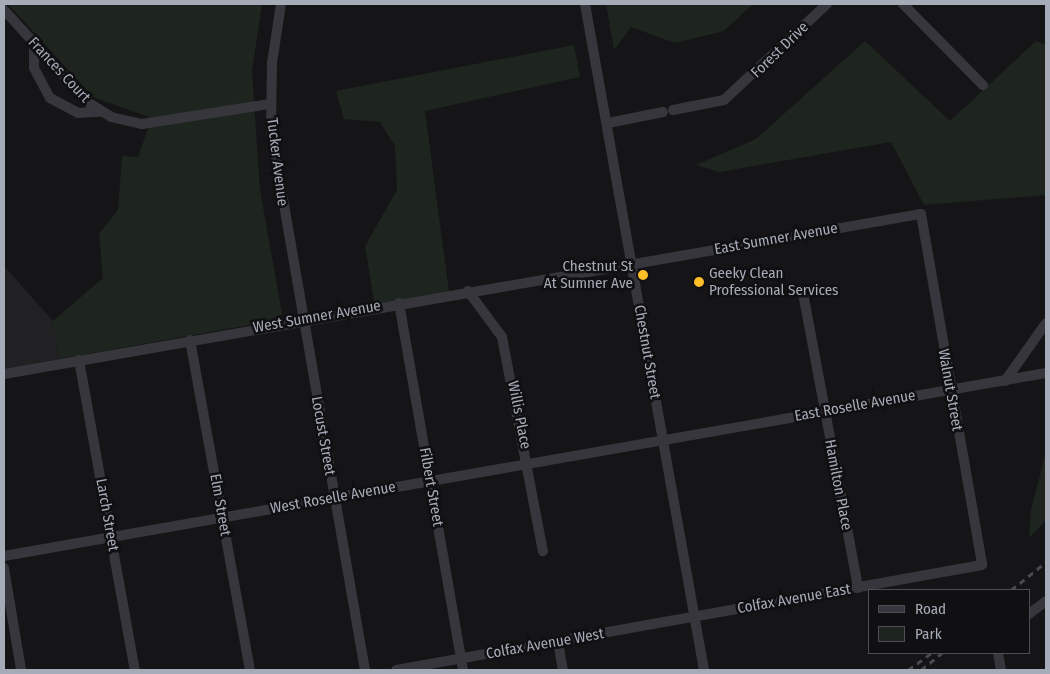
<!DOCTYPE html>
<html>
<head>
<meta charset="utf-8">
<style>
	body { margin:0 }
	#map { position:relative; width:1050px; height:674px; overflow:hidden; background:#151517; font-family:"Fira Sans Condensed",sans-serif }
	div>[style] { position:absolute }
	.built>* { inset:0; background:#212124 }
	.green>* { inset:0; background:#1d251e }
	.minor>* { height:10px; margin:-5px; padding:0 5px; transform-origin:5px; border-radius:5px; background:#36363c }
	.rail>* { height:2.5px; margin-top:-1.25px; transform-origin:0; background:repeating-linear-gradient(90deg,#494a51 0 6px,transparent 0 11px) }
	.dots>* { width:14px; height:14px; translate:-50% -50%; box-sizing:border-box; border:2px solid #101012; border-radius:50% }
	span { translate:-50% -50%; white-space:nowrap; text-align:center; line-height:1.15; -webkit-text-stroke:5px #101012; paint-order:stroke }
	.street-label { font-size:15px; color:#a6abb8 }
	.poi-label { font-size:15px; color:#a6abb8 }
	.right { translate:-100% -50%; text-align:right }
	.left { translate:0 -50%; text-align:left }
	.frame { position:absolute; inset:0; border:5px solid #a6abb8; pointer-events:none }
	.legend { position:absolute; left:868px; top:589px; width:162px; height:65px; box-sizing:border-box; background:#101012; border:1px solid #4c4e54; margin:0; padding:6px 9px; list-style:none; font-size:15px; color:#a6abb8 }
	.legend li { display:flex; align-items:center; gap:10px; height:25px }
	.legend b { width:25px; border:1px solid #4c4e54 }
</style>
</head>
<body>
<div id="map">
	<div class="built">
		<i style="clip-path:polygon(4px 266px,53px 321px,59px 359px,4px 369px)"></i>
	</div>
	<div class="green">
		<i style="clip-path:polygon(8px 4px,262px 4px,252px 71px,260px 190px,283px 319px,59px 359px,53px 321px,103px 278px,99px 234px,118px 210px,122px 156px,138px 157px,152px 118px,93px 97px)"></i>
		<i style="clip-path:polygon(606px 4px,753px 4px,724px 31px,675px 43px,631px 27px,614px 50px)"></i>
		<i style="clip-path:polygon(865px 41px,950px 121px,1036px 41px,1046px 45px,1046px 195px,924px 205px,891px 142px,719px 172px,696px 165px,756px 139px)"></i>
		<i style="clip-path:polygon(574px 45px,580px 77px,425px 111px,449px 292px,375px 307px,365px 246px,397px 190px,395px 146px,380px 122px,344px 119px,336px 91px)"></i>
		<i style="clip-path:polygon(1046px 451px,1046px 520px,1029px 538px,1031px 510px)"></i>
	</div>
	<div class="minor">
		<i style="left:281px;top:4px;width:60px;rotate:98.7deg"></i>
		<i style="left:272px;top:63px;width:67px;rotate:90.9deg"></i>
		<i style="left:271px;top:130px;width:548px;rotate:80.13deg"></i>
		<i style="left:585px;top:4px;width:677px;rotate:79.87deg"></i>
		<i style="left:903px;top:4px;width:114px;rotate:45.4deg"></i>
		<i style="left:4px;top:10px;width:126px;rotate:47.6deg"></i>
		<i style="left:89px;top:103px;width:26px;rotate:32deg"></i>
		<i style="left:111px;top:117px;width:32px;rotate:13deg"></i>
		<i style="left:142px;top:124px;width:130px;rotate:-8.9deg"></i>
		<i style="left:34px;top:43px;width:25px;rotate:90deg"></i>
		<i style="left:34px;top:68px;width:34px;rotate:62deg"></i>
		<i style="left:50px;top:98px;width:32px;rotate:28deg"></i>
		<i style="left:78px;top:113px;width:22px;rotate:-3deg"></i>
		<i style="left:673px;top:110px;width:52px;rotate:-11.1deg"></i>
		<i style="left:724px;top:100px;width:141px;rotate:-43deg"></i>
		<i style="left:608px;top:123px;width:56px;rotate:-11.3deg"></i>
		<i style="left:468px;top:291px;width:57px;rotate:53.5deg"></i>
		<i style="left:502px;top:337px;width:218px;rotate:79.2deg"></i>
		<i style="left:803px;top:293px;width:300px;rotate:79.4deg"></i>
		<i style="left:399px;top:303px;width:373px;rotate:80.1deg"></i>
		<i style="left:190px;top:340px;width:335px;rotate:79.7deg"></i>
		<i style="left:79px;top:360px;width:315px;rotate:79.8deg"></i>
		<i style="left:4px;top:374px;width:931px;rotate:-9.9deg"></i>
		<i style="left:921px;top:214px;width:356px;rotate:80.1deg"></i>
		<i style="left:982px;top:565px;width:595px;rotate:169.84deg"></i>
		<i style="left:1005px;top:381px;width:71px;rotate:-54.7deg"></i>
		<i style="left:4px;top:556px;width:1058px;rotate:-9.96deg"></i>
		<i style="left:4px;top:568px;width:103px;rotate:80.5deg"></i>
		<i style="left:1029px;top:614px;width:21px;rotate:-37deg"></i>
		<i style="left:558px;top:642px;width:28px;rotate:80deg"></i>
		<i style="left:998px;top:653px;width:17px;rotate:80deg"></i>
	</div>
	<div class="rail">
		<i style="left:1011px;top:590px;width:45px;rotate:-38.7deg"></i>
		<i style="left:908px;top:670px;width:29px;rotate:-36deg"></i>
		<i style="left:921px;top:670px;width:27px;rotate:-39deg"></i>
	</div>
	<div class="dots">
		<i style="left:643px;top:275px;background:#fdbe27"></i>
		<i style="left:699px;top:282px;background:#fdbe27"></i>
	</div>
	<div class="street-label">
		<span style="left:780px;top:50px;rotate:-44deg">Forest Drive</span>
		<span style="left:59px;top:70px;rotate:47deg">Frances Court</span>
		<span style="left:277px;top:162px;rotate:83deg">Tucker Avenue</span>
		<span style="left:776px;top:239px;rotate:-10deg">East Sumner Avenue</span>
		<span style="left:317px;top:317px;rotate:-10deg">West Sumner Avenue</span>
		<span style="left:647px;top:352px;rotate:80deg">Chestnut Street</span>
		<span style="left:950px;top:390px;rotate:80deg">Walnut Street</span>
		<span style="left:855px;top:406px;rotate:-10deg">East Roselle Avenue</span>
		<span style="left:519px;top:415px;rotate:79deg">Willis Place</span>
		<span style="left:323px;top:436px;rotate:80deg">Locust Street</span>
		<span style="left:838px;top:485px;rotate:79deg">Hamilton Place</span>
		<span style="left:431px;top:487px;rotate:80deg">Filbert Street</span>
		<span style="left:333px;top:498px;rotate:-10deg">West Roselle Avenue</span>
		<span style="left:220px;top:505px;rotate:80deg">Elm Street</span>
		<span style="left:107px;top:515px;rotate:80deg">Larch Street</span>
		<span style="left:794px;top:599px;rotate:-10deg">Colfax Avenue East</span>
		<span style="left:545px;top:644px;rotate:-10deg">Colfax Avenue West</span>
	</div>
	<div class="poi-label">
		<span class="right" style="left:633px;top:275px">Chestnut St<br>At Sumner Ave</span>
		<span class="left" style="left:709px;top:282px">Geeky Clean<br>Professional Services</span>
	</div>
	<div class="frame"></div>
	<ul class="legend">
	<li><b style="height:6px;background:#36363c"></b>Road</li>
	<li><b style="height:14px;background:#1d251e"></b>Park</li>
	</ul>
</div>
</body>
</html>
